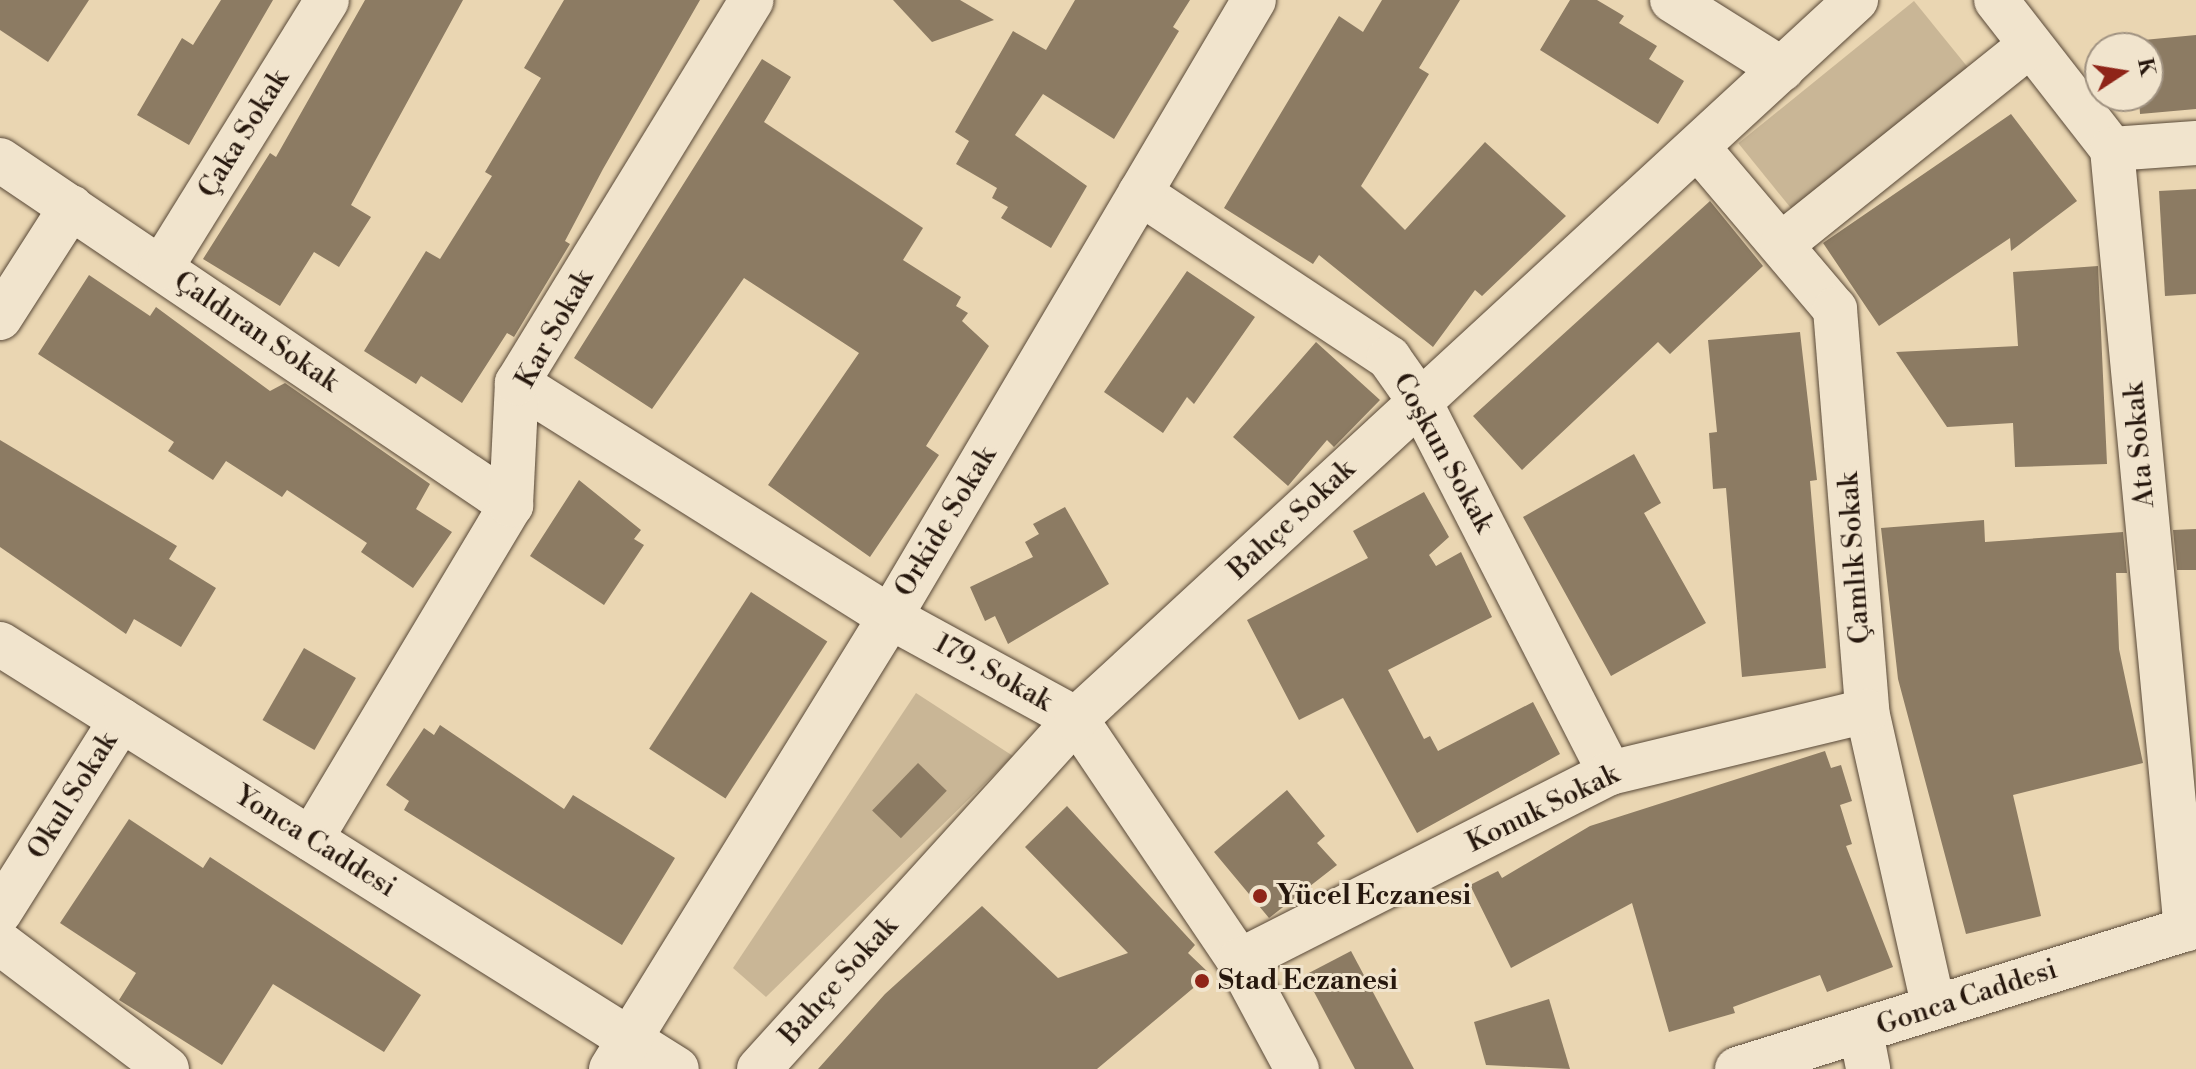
<!DOCTYPE html>
<html>
<head>
<meta charset="utf-8">
<style>
	body { margin:0 }
	#map { position:relative; width:2196px; height:1069px; overflow:hidden; background:#ead6b2; font-family:"Libre Bodoni",serif }
	div>[style] { position:absolute }
	.green>* { inset:0; background:#c9b696; transform-origin:0 0 }
	.building>* { inset:0; background:#8c7b63; transform-origin:0 0 }
	.roads { filter:drop-shadow(0 0 2px #584837) drop-shadow(0 0 2px #584837) }
	.minor>* { height:44px; margin:-22px; padding:0 22px; transform-origin:22px; border-radius:22px; background:#f1e4cd }
	.dots>* { width:22px; height:22px; translate:-50% -50%; box-sizing:border-box; border:4px solid #f1e4cd; border-radius:50% }
	span { translate:-50% -50%; white-space:nowrap; text-align:center; line-height:1.15; -webkit-text-stroke:6px #f1e4cd; paint-order:stroke }
	.street-label { font-size:28px; color:#27180e }
	.poi-label { font-size:28px; color:#27180e; font-weight:700 }
	.left { translate:0 -50%; text-align:left }
	.north { position:absolute; left:2084px; top:32px; width:80px; height:80px; box-sizing:border-box; background:#f1e4cd; border:2px solid #a09281; border-radius:50%; rotate:78deg; font-size:22px; font-weight:700; line-height:32px; text-align:center; color:#27180e }
	.north::after { content:''; display:block; margin:auto; width:28px; height:36px; background:#8f2418; clip-path:polygon(50% 0,100% 100%,50% 72%,0 100%) }
</style>
</head>
<body>
<div id="map">
	<div class="green">
		<i style="left:1914px;top:1px;width:87px;height:226px;rotate:51deg"></i>
		<i style="clip-path:polygon(916px 693px,1013px 756px,766px 997px,733px 968px)"></i>
	</div>
	<div class="building">
		<i style="clip-path:polygon(0 0,89px 0,48px 62px,0 30px)"></i>
		<i style="clip-path:polygon(221px 0,273px 0,189px 145px,137px 115px,182px 38px,193px 45px)"></i>
		<i style="clip-path:polygon(365px 0,463px 0,351px 205px,371px 217px,339px 267px,314px 252px,280px 306px,203px 259px,270px 153px,276px 157px)"></i>
		<i style="clip-path:polygon(564px 0,700px 0,603px 169px,565px 241px,570px 244px,514px 337px,507px 333px,462px 403px,421px 376px,416px 384px,364px 351px,426px 251px,440px 259px,492px 176px,485px 172px,541px 78px,524px 68px)"></i>
		<i style="clip-path:polygon(893px 0,960px 0,994px 20px,932px 42px)"></i>
		<i style="clip-path:polygon(1075px 0,1190px 0,1173px 27px,1179px 31px,1114px 139px,1043px 94px,1015px 135px,1087px 186px,1051px 248px,1001px 218px,1008px 207px,992px 198px,997px 188px,956px 164px,969px 141px,955px 132px,1013px 31px,1046px 50px)"></i>
		<i style="clip-path:polygon(1382px 0,1460px 0,1419px 68px,1429px 74px,1361px 186px,1405px 230px,1485px 142px,1566px 216px,1482px 296px,1475px 290px,1433px 347px,1319px 255px,1313px 264px,1224px 208px,1339px 16px,1363px 32px)"></i>
		<i style="clip-path:polygon(1570px 0,1597px 0,1624px 16px,1619px 23px,1657px 46px,1649px 59px,1684px 81px,1658px 124px,1540px 50px)"></i>
		<i style="clip-path:polygon(2196px 35px,2196px 109px,2140px 114px,2139px 96px,2148px 96px,2148px 48px,2134px 48px,2133px 41px)"></i>
		<i style="clip-path:polygon(762px 59px,791px 77px,764px 122px,923px 228px,903px 260px,961px 297px,956px 306px,968px 313px,962px 321px,989px 346px,926px 446px,939px 455px,870px 557px,768px 485px,859px 353px,744px 278px,652px 409px,574px 358px)"></i>
		<i style="clip-path:polygon(2011px 114px,2077px 201px,2011px 251px,2010px 238px,1879px 326px,1823px 243px)"></i>
		<i style="clip-path:polygon(2196px 189px,2196px 294px,2165px 296px,2159px 191px)"></i>
		<i style="clip-path:polygon(1710px 201px,1763px 266px,1670px 354px,1658px 342px,1522px 470px,1473px 416px)"></i>
		<i style="clip-path:polygon(2098px 266px,2107px 464px,2015px 467px,2013px 423px,1947px 427px,1896px 352px,2018px 346px,2013px 272px)"></i>
		<i style="clip-path:polygon(1187px 271px,1255px 317px,1194px 404px,1187px 397px,1163px 433px,1104px 392px)"></i>
		<i style="clip-path:polygon(89px 275px,150px 316px,156px 307px,270px 391px,285px 383px,430px 484px,416px 509px,452px 532px,413px 588px,361px 552px,367px 543px,287px 490px,282px 497px,226px 461px,213px 480px,168px 451px,174px 442px,38px 354px)"></i>
		<i style="clip-path:polygon(1800px 332px,1817px 480px,1810px 481px,1826px 668px,1742px 677px,1726px 488px,1713px 489px,1709px 433px,1717px 432px,1708px 340px)"></i>
		<i style="clip-path:polygon(1316px 342px,1380px 400px,1334px 447px,1327px 440px,1288px 486px,1233px 437px)"></i>
		<i style="clip-path:polygon(0 440px,177px 546px,169px 559px,216px 588px,181px 647px,134px 619px,126px 634px,0 547px)"></i>
		<i style="clip-path:polygon(1634px 454px,1661px 503px,1644px 513px,1706px 623px,1611px 676px,1523px 517px)"></i>
		<i style="clip-path:polygon(579px 480px,641px 530px,634px 539px,644px 545px,604px 605px,530px 556px)"></i>
		<i style="clip-path:polygon(1424px 492px,1449px 537px,1429px 555px,1436px 566px,1461px 552px,1492px 617px,1388px 670px,1424px 739px,1430px 736px,1438px 751px,1533px 702px,1560px 754px,1417px 833px,1343px 698px,1299px 720px,1247px 620px,1368px 558px,1353px 531px)"></i>
		<i style="clip-path:polygon(1065px 507px,1109px 584px,1008px 644px,995px 616px,985px 621px,970px 587px,1033px 557px,1025px 542px,1039px 534px,1033px 524px)"></i>
		<i style="clip-path:polygon(1984px 520px,1985px 542px,2123px 532px,2127px 573px,2116px 573px,2119px 649px,2143px 763px,2013px 795px,2041px 916px,1966px 934px,1898px 679px,1881px 528px)"></i>
		<i style="clip-path:polygon(2196px 529px,2196px 570px,2177px 570px,2173px 530px)"></i>
		<i style="left:751px;top:592px;width:91px;height:187px;rotate:33deg"></i>
		<i style="left:304px;top:648px;width:60px;height:83px;rotate:30deg"></i>
		<i style="clip-path:polygon(440px 725px,564px 809px,573px 795px,675px 858px,622px 945px,404px 810px,409px 801px,386px 785px,424px 728px,434px 735px)"></i>
		<i style="clip-path:polygon(1825px 751px,1831px 768px,1841px 765px,1852px 801px,1840px 805px,1852px 844px,1846px 846px,1893px 967px,1827px 992px,1820px 975px,1733px 1007px,1735px 1013px,1669px 1032px,1632px 903px,1511px 968px,1470px 885px,1498px 871px,1502px 878px,1590px 826px)"></i>
		<i style="left:918px;top:763px;width:40px;height:66px;rotate:44deg"></i>
		<i style="clip-path:polygon(1287px 790px,1325px 836px,1317px 843px,1337px 865px,1269px 918px,1214px 852px)"></i>
		<i style="clip-path:polygon(1067px 806px,1195px 945px,1188px 953px,1210px 974px,1097px 1069px,818px 1069px,885px 994px,982px 906px,1058px 978px,1128px 953px,1025px 847px)"></i>
		<i style="clip-path:polygon(129px 819px,203px 868px,210px 857px,421px 995px,384px 1052px,273px 984px,222px 1065px,119px 1000px,136px 973px,60px 923px)"></i>
		<i style="clip-path:polygon(1351px 951px,1414px 1069px,1355px 1069px,1305px 975px)"></i>
		<i style="clip-path:polygon(1549px 999px,1570px 1069px,1486px 1065px,1474px 1022px)"></i>
	</div>
	<div class="roads">
		<div class="minor">
			<i style="left:1672px;top:0;width:130px;rotate:32.1deg"></i>
			<i style="left:1996px;top:0;width:189px;rotate:52.1deg"></i>
			<i style="left:2112px;top:149px;width:784px;rotate:84.59deg"></i>
			<i style="left:2112px;top:149px;width:84px;rotate:-4.1deg"></i>
			<i style="left:1700px;top:150px;width:209px;rotate:49.7deg"></i>
			<i style="left:1835px;top:309px;width:403px;rotate:85.4deg"></i>
			<i style="left:1867px;top:711px;width:304px;rotate:77.3deg"></i>
			<i style="left:0;top:160px;width:617px;rotate:34.03deg"></i>
			<i style="left:1140px;top:193px;width:299px;rotate:33.5deg"></i>
			<i style="left:1389px;top:358px;width:54px;rotate:54.8deg"></i>
			<i style="left:1420px;top:402px;width:417px;rotate:62.9deg"></i>
			<i style="left:1782px;top:244px;width:318px;rotate:-38.7deg"></i>
			<i style="left:161px;top:268px;width:315px;rotate:-58.2deg"></i>
			<i style="left:0;top:318px;width:132px;rotate:-57.4deg"></i>
			<i style="left:517px;top:383px;width:440px;rotate:32.1deg"></i>
			<i style="left:890px;top:617px;width:212px;rotate:28.7deg"></i>
			<i style="left:1076px;top:719px;width:292px;rotate:56deg"></i>
			<i style="left:1239px;top:961px;width:123px;rotate:61.8deg"></i>
			<i style="left:0;top:644px;width:799px;rotate:32.12deg"></i>
			<i style="left:311px;top:839px;width:389px;rotate:-59.1deg"></i>
			<i style="left:511px;top:505px;width:122px;rotate:-87.2deg"></i>
			<i style="left:517px;top:383px;width:449px;rotate:-58.5deg"></i>
			<i style="left:0;top:912px;width:227px;rotate:-57.8deg"></i>
			<i style="left:0;top:943px;width:209px;rotate:37deg"></i>
			<i style="left:1239px;top:961px;width:416px;rotate:-26.9deg"></i>
			<i style="left:1610px;top:773px;width:264px;rotate:-13.6deg"></i>
			<i style="left:1861px;top:1032px;width:38px;rotate:79deg"></i>
			<i style="left:611px;top:1069px;width:531px;rotate:-58.31deg"></i>
			<i style="left:890px;top:617px;width:716px;rotate:-59.46deg"></i>
			<i style="left:759px;top:1069px;width:472px;rotate:-47.8deg"></i>
			<i style="left:1076px;top:719px;width:1061px;rotate:-42.67deg"></i>
			<i style="left:1737px;top:1069px;width:481px;rotate:-17.3deg"></i>
		</div>
	</div>
	<div class="dots">
		<i style="left:1260px;top:896px;background:#8f2418"></i>
		<i style="left:1202px;top:981px;background:#8f2418"></i>
	</div>
	<div class="street-label">
		<span style="left:244px;top:134px;rotate:-58deg">Çaka Sokak</span>
		<span style="left:555px;top:329px;rotate:-61deg">Kar Sokak</span>
		<span style="left:256px;top:332px;rotate:34deg">Çaldıran Sokak</span>
		<span style="left:2140px;top:445px;rotate:-95deg">Ata Sokak</span>
		<span style="left:1443px;top:453px;rotate:61deg">Coşkun Sokak</span>
		<span style="left:1292px;top:520px;rotate:-43deg">Bahçe Sokak</span>
		<span style="left:946px;top:522px;rotate:-59deg">Orkide Sokak</span>
		<span style="left:1855px;top:558px;rotate:-94deg">Çamlık Sokak</span>
		<span style="left:993px;top:673px;rotate:29deg">179. Sokak</span>
		<span style="left:73px;top:796px;rotate:-58deg">Okul Sokak</span>
		<span style="left:1543px;top:809px;rotate:-26deg">Konuk Sokak</span>
		<span style="left:315px;top:842px;rotate:32deg">Yonca Caddesi</span>
		<span style="left:839px;top:981px;rotate:-48deg">Bahçe Sokak</span>
		<span style="left:1967px;top:998px;rotate:-18deg">Gonca Caddesi</span>
	</div>
	<div class="poi-label">
		<span class="left" style="left:1276px;top:896px">Yücel Eczanesi</span>
		<span class="left" style="left:1218px;top:981px">Stad Eczanesi</span>
	</div>
	<div class="north">K</div>
</div>
</body>
</html>
